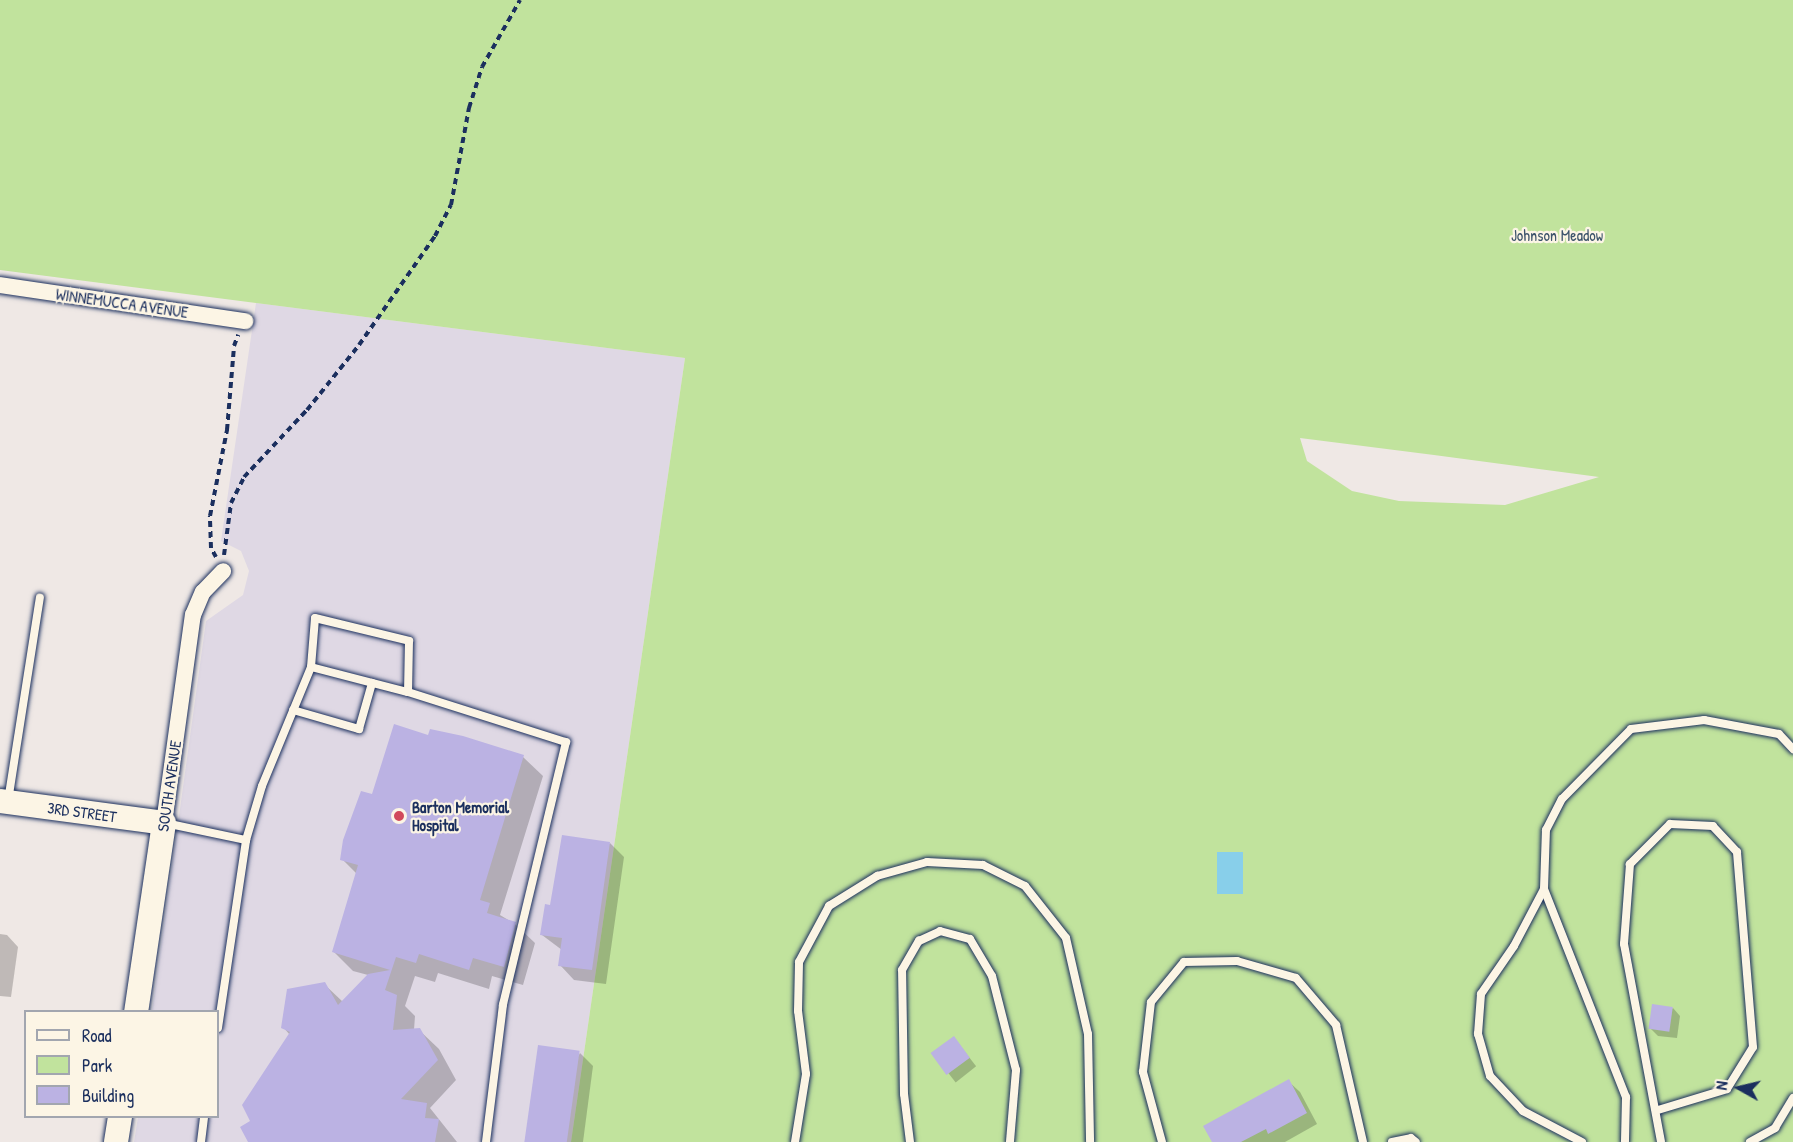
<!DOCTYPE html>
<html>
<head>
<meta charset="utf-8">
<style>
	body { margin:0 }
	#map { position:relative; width:1793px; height:1142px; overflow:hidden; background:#efe8e5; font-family:"Patrick Hand",sans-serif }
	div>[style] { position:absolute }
	.built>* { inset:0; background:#dfd8e4 }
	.green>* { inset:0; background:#c1e39d }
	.water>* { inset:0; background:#88cfea; transform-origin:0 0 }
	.shadow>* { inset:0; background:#0003; transform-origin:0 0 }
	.building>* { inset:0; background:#bbb2e3; transform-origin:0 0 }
	.path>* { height:4px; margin-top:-2px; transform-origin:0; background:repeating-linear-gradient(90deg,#1b2f5e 0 6px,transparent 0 10.5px) }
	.roads { filter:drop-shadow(0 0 2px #1b2f5e) drop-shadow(0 0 2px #1b2f5e) }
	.lane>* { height:8px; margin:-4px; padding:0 4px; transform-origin:4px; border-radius:4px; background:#fcf5e5 }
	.street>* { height:16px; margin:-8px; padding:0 8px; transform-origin:8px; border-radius:8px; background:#fcf5e5 }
	.secondary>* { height:24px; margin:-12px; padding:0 12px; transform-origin:12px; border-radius:12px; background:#fcf5e5 }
	.dots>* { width:16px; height:16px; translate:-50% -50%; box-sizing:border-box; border:3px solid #fcf5e5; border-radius:50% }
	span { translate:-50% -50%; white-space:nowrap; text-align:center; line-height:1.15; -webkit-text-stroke:4.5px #fcf5e5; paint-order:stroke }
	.park-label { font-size:16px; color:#3c536b }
	.street-label { font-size:16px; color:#1b2f5e }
	.poi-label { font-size:16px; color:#1b2f5e; font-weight:700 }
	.left { translate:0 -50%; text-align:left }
	.legend { position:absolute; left:24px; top:1010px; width:195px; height:108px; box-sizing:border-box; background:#fcf5e5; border:2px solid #a2a6af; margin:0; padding:8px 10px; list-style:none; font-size:18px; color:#1b2f5e }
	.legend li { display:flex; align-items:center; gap:12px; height:30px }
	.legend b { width:30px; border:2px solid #a2a6af }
	.north { position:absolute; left:1709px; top:1058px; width:60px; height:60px; -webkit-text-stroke:4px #fcf5e5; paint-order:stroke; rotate:278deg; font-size:16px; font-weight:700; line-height:24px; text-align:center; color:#1b2f5e }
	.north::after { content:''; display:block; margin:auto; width:21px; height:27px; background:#1b2f5e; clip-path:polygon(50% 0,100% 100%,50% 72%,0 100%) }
</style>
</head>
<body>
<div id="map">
	<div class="built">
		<i style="clip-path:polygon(256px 303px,685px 358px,571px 1142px,134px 1142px,138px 1117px,218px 1116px,218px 1012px,152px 1011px,206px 621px,243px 595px,249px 571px,241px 551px,221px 541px)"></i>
	</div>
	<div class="green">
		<i style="clip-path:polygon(evenodd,0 0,1793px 0,1793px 1142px,571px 1142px,685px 358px,0 270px,0 0,1300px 438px,1434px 455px,1599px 477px,1505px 505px,1399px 501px,1352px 491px,1307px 461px,1300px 438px)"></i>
	</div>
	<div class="water">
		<i style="left:1217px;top:852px;width:26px;height:42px"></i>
	</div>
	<div class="shadow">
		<i style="clip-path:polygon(429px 737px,523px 757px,543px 776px,500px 915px,515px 924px,535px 943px,523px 985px,492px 976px,489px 989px,438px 973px,435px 982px,415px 976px,405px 1006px,415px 1016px,414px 1030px,419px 1030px,439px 1049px,456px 1080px,430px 1108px,457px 1142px,250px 1142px,252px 1122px,290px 1035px,283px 1027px,324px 984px,343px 1002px,368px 975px,353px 971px,333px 951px,357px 874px,342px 859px,373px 796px)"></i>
		<i style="clip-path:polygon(610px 843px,624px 857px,606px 984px,574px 980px,560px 965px,562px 950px,542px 935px,552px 906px)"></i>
		<i style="clip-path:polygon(0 934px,7px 935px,18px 947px,11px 997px,0 996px)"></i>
		<i style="clip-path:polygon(1673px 1008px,1680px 1016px,1677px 1038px,1658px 1036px,1651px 1029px)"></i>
		<i style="left:954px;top:1038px;width:36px;height:26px;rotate:52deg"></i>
		<i style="clip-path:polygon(580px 1053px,593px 1066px,583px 1142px,528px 1142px)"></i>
		<i style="clip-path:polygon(1288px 1081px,1300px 1092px,1317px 1124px,1285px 1142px,1214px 1142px)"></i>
	</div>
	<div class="building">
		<i style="clip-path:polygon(394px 724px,428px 735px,430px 729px,463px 736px,524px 755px,480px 900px,490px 903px,487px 913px,516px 922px,504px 967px,473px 958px,469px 970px,419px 954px,416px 963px,396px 957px,385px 990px,397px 995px,393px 1030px,420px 1028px,438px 1060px,401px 1099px,427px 1103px,425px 1118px,439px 1119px,435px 1142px,248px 1142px,240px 1127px,250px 1121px,242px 1105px,290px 1032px,281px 1028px,287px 989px,325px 982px,338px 1005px,368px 974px,390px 970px,332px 952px,358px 865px,340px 860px,343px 840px,361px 791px,372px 794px)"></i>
		<i style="clip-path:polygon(562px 835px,610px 842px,592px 970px,558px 966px,562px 938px,540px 935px,545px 904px,550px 905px)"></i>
		<i style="left:1652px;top:1004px;width:21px;height:25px;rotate:8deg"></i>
		<i style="left:954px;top:1036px;width:27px;height:29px;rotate:54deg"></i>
		<i style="left:538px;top:1045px;width:42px;height:98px;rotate:8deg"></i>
		<i style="clip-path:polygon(1289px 1079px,1307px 1113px,1268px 1134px,1266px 1129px,1241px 1142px,1212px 1142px,1203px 1126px)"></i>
	</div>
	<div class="path">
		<i style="left:224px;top:555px;width:52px;rotate:-82.3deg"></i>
		<i style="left:231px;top:503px;width:29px;rotate:-63deg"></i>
		<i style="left:244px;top:477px;width:92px;rotate:-46.8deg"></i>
		<i style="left:307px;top:410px;width:83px;rotate:-51.3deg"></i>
		<i style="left:359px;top:345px;width:133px;rotate:-55.1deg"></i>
		<i style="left:435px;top:236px;width:35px;rotate:-63deg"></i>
		<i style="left:451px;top:205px;width:99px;rotate:-79.5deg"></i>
		<i style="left:469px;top:108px;width:43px;rotate:-72.4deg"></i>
		<i style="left:482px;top:67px;width:77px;rotate:-60.4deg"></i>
		<i style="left:216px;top:557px;width:10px;rotate:-119deg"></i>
		<i style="left:211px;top:548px;width:32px;rotate:-92deg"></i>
		<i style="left:210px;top:516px;width:88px;rotate:-78.8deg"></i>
		<i style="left:227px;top:430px;width:84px;rotate:-85.2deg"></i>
		<i style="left:234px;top:346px;width:12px;rotate:-70deg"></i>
	</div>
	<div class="roads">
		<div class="lane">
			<i style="left:311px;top:667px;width:100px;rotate:14.5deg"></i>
			<i style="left:408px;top:692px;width:166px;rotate:17.6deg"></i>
			<i style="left:566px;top:742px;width:270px;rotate:103.5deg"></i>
			<i style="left:503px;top:1005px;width:138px;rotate:97.1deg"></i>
			<i style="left:293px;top:710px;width:69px;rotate:16.1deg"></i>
			<i style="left:359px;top:729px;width:48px;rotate:-74.2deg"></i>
			<i style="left:8px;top:801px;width:206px;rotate:-81.1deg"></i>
			<i style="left:165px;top:823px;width:83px;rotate:11.9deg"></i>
			<i style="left:1544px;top:889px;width:224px;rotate:68.5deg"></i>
			<i style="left:1626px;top:1097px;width:45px;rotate:91.3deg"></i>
			<i style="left:218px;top:1028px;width:190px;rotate:-81.5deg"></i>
			<i style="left:246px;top:840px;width:56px;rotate:-73.5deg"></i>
			<i style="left:262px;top:786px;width:129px;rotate:-67.6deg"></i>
			<i style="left:311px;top:667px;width:49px;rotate:-85.3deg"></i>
			<i style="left:315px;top:618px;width:97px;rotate:13.7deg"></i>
			<i style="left:409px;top:641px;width:51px;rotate:91.1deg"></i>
			<i style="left:1658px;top:1110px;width:72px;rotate:-16.9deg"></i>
			<i style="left:1727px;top:1089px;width:49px;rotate:-58.2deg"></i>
			<i style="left:1753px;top:1047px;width:196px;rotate:-94.7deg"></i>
			<i style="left:1737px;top:852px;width:35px;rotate:-133deg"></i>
			<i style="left:1713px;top:826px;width:43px;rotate:-177.3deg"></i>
			<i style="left:1670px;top:824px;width:57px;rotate:135deg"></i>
			<i style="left:1630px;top:864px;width:80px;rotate:94.3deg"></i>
			<i style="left:1624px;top:944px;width:201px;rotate:79.4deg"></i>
			<i style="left:201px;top:1142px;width:26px;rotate:-83deg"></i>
			<i style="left:795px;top:1142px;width:69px;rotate:-80.8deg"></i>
			<i style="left:806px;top:1074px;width:64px;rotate:-97.2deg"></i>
			<i style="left:798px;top:1011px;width:49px;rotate:-88.8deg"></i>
			<i style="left:799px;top:962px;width:64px;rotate:-61.8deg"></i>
			<i style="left:829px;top:906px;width:57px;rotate:-32deg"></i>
			<i style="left:877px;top:876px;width:52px;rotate:-15.6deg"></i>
			<i style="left:927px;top:862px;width:56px;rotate:3.1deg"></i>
			<i style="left:983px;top:865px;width:47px;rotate:26.6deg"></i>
			<i style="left:1025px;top:886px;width:66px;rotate:51.7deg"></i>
			<i style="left:1066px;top:938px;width:98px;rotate:77.1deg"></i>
			<i style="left:1088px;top:1034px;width:108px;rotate:88.9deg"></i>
			<i style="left:910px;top:1142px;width:48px;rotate:-97.1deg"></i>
			<i style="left:904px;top:1094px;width:124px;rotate:-90.9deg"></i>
			<i style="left:902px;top:970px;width:34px;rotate:-60deg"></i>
			<i style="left:919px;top:941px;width:23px;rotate:-25deg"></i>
			<i style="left:940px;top:931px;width:31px;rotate:15deg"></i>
			<i style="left:970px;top:939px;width:43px;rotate:59.3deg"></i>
			<i style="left:992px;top:976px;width:97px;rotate:75.7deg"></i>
			<i style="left:1016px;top:1070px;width:72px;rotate:94.8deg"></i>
			<i style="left:1162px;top:1142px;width:73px;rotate:-105.2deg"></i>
			<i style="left:1143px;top:1072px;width:70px;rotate:-83.5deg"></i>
			<i style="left:1151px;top:1002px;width:52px;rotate:-50.5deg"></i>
			<i style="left:1184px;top:962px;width:53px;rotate:-1.1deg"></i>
			<i style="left:1237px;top:961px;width:61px;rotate:16.1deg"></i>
			<i style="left:1296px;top:978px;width:62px;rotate:49.6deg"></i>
			<i style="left:1336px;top:1025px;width:120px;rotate:77deg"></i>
			<i style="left:1392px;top:1142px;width:19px;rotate:-12deg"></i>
			<i style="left:1411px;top:1138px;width:6px;rotate:39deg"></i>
			<i style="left:1582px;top:1142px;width:67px;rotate:-152.3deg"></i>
			<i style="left:1523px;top:1111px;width:48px;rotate:-133.3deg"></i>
			<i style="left:1490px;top:1076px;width:44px;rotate:-105.9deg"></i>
			<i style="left:1478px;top:1034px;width:40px;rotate:-85.7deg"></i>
			<i style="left:1481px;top:994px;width:58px;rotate:-55.5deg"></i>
			<i style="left:1514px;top:946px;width:64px;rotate:-62.2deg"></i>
			<i style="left:1544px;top:889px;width:59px;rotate:-88.1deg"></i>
			<i style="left:1546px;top:830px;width:35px;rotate:-63deg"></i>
			<i style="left:1562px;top:799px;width:98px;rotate:-45.4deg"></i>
			<i style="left:1631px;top:729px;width:74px;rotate:-7deg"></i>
			<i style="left:1704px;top:720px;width:76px;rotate:10.6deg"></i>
			<i style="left:1779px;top:734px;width:21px;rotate:47deg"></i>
			<i style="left:1750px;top:1142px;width:29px;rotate:-29deg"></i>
			<i style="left:1775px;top:1128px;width:35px;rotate:-59deg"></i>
		</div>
		<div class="street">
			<i style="left:0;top:285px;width:248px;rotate:8.4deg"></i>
			<i style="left:164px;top:823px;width:210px;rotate:-82.1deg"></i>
			<i style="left:193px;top:615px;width:25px;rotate:-67deg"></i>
			<i style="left:203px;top:592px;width:29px;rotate:-46deg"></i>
		</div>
		<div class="secondary">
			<i style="left:0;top:801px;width:165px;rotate:7.6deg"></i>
			<i style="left:164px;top:823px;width:191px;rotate:98.4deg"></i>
			<i style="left:116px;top:1142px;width:26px;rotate:-81deg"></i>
		</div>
	</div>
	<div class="dots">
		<i style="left:399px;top:816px;background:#d1495b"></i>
	</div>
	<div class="park-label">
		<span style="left:1557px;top:235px">Johnson Meadow</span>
	</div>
	<div class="street-label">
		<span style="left:122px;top:303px;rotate:8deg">WINNEMUCCA AVENUE</span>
		<span style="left:169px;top:786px;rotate:-82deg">SOUTH AVENUE</span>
		<span style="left:82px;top:812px;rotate:8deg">3RD STREET</span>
	</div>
	<div class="poi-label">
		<span class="left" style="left:412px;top:816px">Barton Memorial<br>Hospital</span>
	</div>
	<ul class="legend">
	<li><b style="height:8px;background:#fcf5e5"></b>Road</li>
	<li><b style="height:16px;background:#c1e39d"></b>Park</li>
	<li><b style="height:16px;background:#bbb2e3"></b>Building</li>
	</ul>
	<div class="north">N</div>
</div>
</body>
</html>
